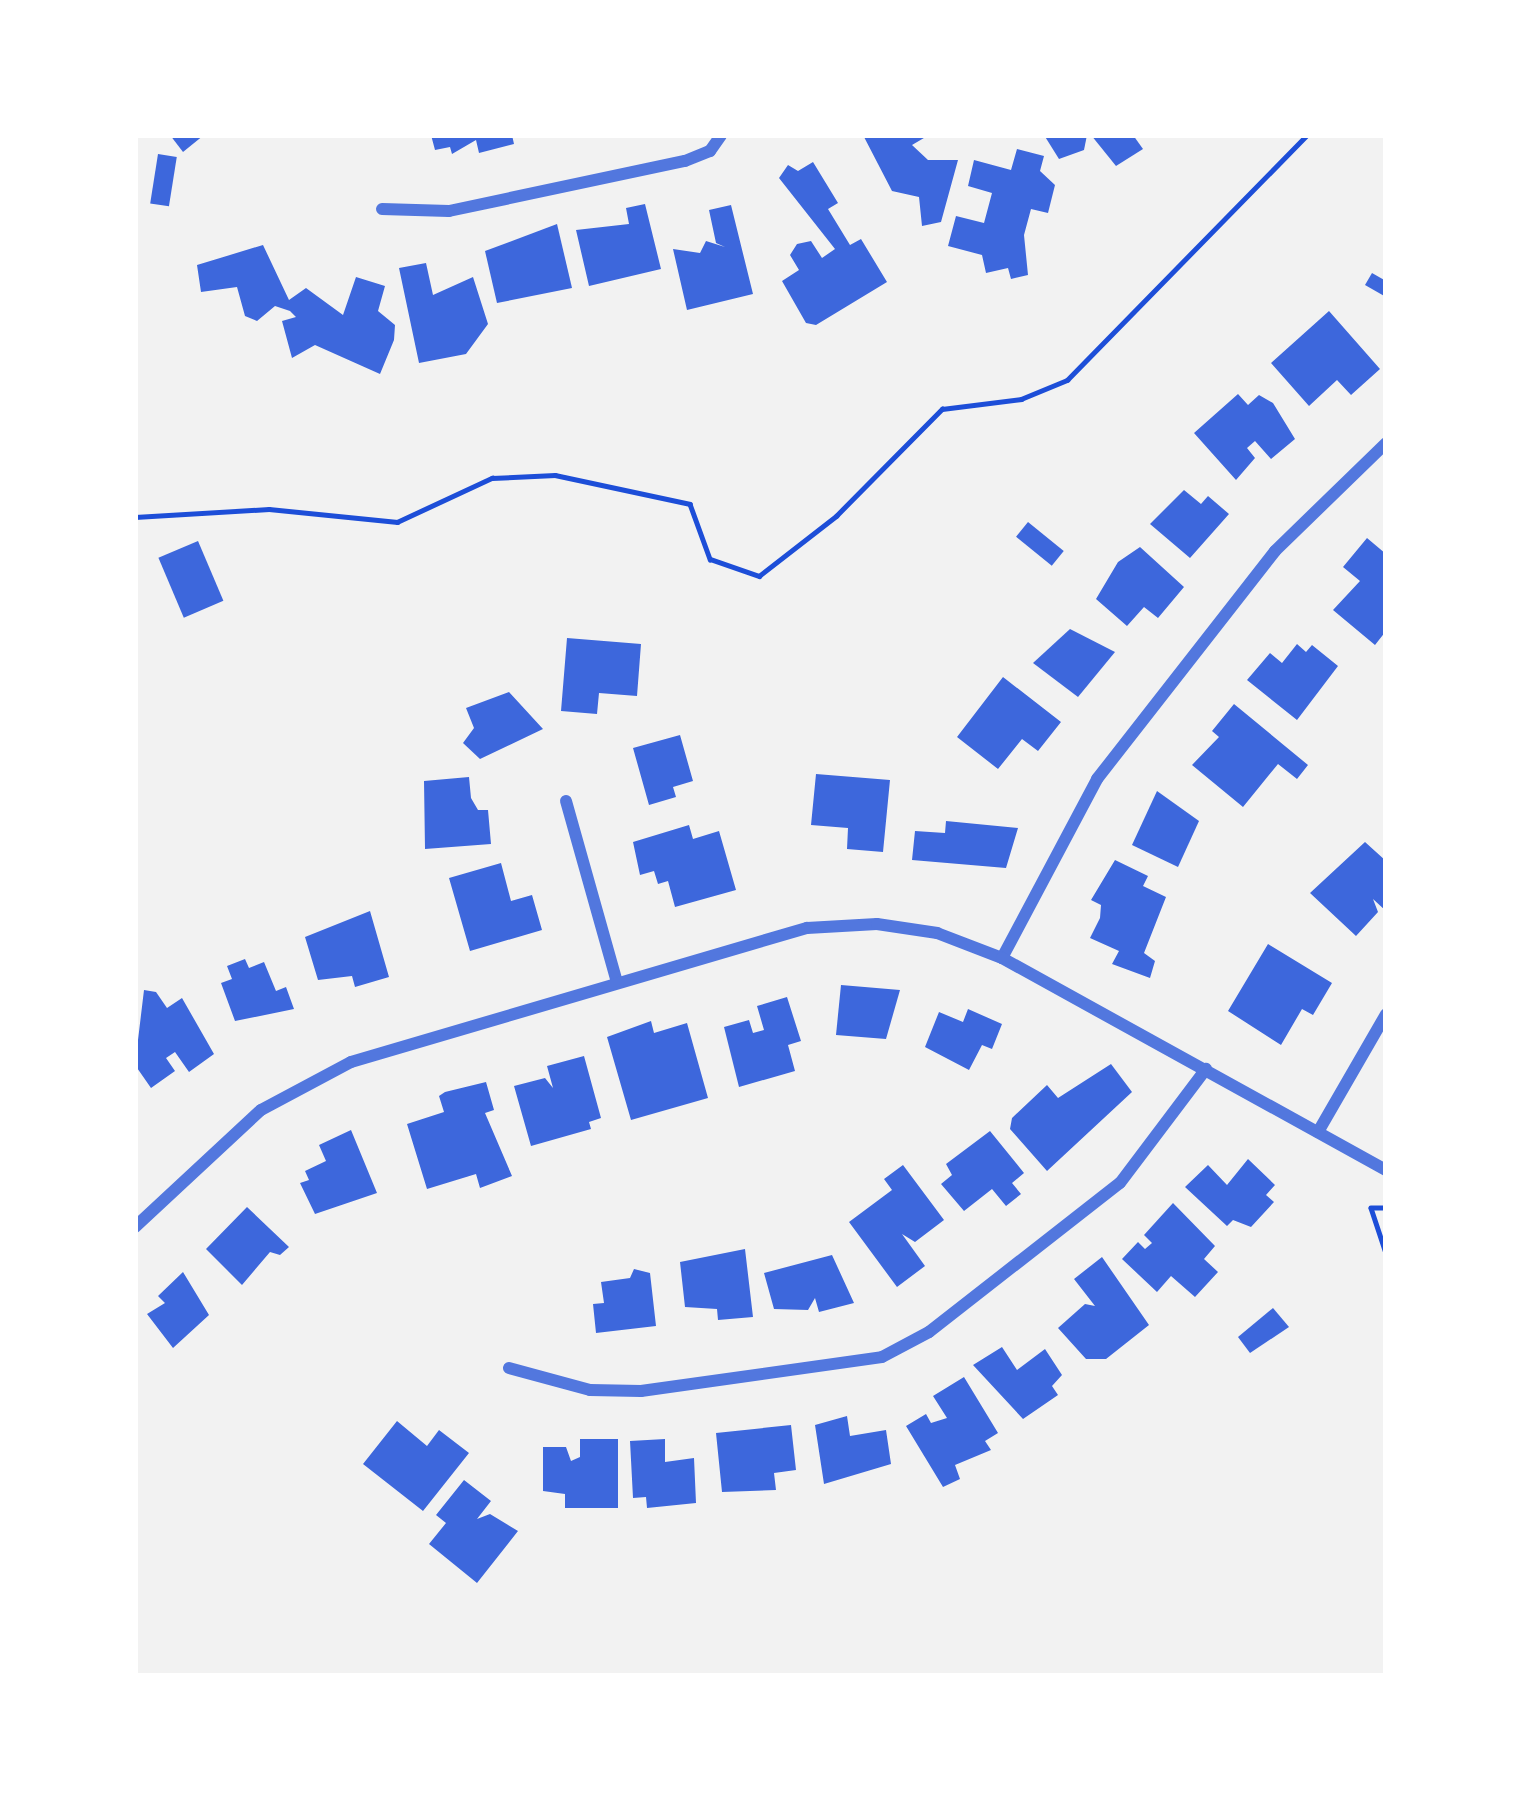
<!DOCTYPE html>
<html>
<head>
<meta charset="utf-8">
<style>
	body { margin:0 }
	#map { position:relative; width:1521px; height:1811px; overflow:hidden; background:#f2f2f2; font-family:"Alegreya Sans",sans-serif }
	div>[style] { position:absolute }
	.building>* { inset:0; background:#3d67dc; transform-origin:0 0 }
	.path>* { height:4.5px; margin:-2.25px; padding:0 2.25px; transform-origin:2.25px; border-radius:2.25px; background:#1d4ed8 }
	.minor>* { height:12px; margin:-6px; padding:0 6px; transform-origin:6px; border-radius:6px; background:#5277de }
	span { translate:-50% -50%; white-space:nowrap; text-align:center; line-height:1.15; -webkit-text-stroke:9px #fff; paint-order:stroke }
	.frame { position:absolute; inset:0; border:138px solid #fff; pointer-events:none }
</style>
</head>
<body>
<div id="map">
	<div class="building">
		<i style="clip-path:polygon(170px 135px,204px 135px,183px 152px)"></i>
		<i style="clip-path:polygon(431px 135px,512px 135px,514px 144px,479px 153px,476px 140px,452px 154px,450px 147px,435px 150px)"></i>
		<i style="clip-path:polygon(863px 135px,929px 135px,912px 145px,928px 160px,958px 160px,941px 222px,922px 226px,919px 197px,892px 191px)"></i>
		<i style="clip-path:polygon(1044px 135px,1087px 135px,1084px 150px,1059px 159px)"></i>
		<i style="clip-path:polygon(1091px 135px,1133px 135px,1143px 149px,1116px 166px)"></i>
		<i style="clip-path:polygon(1017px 149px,1044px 156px,1040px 171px,1055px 185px,1048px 213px,1031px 209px,1024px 235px,1028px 275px,1011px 279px,1008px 268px,986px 273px,982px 255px,948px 246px,956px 216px,984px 223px,992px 193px,968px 186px,974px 160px,1011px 170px)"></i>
		<i style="left:158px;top:154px;width:19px;height:50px;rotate:9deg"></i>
		<i style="clip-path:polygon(813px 162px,838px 203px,828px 209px,850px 245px,861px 239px,887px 282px,816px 325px,806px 323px,782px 281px,799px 270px,790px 255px,797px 244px,811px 241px,822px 258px,835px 249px,779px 178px,788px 165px,798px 171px)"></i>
		<i style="clip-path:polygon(645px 204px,661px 269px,589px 286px,576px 230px,629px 224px,626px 208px)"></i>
		<i style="clip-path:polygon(731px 205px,753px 294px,687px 310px,673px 249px,700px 253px,706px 241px,725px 247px,716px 243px,709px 210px)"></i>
		<i style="clip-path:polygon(557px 224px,572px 288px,497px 303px,485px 251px)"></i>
		<i style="clip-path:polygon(263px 245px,289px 300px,306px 288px,343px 315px,356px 277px,385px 286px,378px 311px,395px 325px,394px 340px,380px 374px,315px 345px,292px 358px,282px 321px,296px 317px,290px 311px,275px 306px,257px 321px,245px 316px,237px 287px,201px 292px,197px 265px)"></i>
		<i style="clip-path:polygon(426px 263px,433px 295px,473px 277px,488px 324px,466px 354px,419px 363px,399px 268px)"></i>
		<i style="clip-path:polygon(1372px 273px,1386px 281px,1386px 297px,1365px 285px)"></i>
		<i style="clip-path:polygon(1329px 311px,1380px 369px,1351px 395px,1337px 380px,1309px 406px,1271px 363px)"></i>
		<i style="clip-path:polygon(1238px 394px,1248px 405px,1259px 395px,1273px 403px,1295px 439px,1271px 459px,1255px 441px,1247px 448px,1255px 458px,1236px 480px,1194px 433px)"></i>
		<i style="clip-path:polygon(1184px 490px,1201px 504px,1208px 496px,1229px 514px,1190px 558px,1150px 524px)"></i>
		<i style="left:1028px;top:522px;width:46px;height:19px;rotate:39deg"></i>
		<i style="clip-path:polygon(1367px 538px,1386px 554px,1386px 631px,1375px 645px,1333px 610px,1360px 581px,1343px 567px)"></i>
		<i style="left:198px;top:541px;width:65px;height:43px;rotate:67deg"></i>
		<i style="clip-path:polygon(1140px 547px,1184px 587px,1158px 618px,1144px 607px,1127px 626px,1096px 599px,1118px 562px)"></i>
		<i style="clip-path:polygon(1070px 629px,1115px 652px,1078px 697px,1033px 663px)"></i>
		<i style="clip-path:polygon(567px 638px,641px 644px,637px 696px,599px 693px,597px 714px,561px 711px)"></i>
		<i style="clip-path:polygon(1297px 644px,1306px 652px,1312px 645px,1338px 666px,1297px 720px,1247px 680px,1270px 653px,1282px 663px)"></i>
		<i style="clip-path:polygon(1003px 677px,1061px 722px,1038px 751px,1022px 739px,998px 769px,957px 737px)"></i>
		<i style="clip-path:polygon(509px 692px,543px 729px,480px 759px,463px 743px,474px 728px,466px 708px)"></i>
		<i style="clip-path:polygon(1234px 704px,1308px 765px,1297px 779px,1278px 764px,1243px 807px,1192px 765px,1219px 737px,1212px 731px)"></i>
		<i style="clip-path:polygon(680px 735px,693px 781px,673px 787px,676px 797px,649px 805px,633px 748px)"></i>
		<i style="clip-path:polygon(816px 774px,890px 780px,883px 852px,847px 849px,848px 828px,811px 825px)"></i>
		<i style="clip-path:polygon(469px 777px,471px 798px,478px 810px,488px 810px,491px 844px,425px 849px,424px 781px)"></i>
		<i style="clip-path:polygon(1157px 791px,1199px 821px,1178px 867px,1132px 845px)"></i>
		<i style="clip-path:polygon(946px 821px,1018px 828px,1006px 868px,912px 860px,915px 831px,945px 833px)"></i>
		<i style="clip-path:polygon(689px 825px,693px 839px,719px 831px,736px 890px,675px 907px,668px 881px,658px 884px,654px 871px,640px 875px,633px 842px)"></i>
		<i style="clip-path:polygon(1365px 842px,1386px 861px,1386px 911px,1373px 899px,1378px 912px,1356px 936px,1310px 893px)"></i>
		<i style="clip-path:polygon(1115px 860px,1148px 876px,1143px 886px,1166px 897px,1144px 953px,1155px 961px,1150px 978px,1112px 964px,1119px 951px,1090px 938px,1100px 918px,1101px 905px,1091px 900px)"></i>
		<i style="clip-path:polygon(501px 863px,511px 901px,532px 895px,542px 930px,470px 951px,449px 878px)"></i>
		<i style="clip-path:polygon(370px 911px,389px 977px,355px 987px,352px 976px,318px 980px,305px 937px)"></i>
		<i style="clip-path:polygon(1268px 944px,1332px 983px,1313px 1015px,1302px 1009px,1281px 1045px,1228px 1011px)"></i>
		<i style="clip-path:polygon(245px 959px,249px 968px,264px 962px,276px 991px,286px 987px,294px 1009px,235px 1021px,221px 983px,232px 979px,227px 966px)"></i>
		<i style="clip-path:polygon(841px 985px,900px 990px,886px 1039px,836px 1035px)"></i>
		<i style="clip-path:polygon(144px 990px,156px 992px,167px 1008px,182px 998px,214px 1054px,189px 1072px,175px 1052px,166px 1058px,175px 1071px,151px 1088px,135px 1065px)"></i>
		<i style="clip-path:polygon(787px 997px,801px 1041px,788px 1045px,795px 1071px,739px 1087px,724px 1027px,749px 1020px,753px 1033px,764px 1030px,757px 1006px)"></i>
		<i style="clip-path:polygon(968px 1009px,1002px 1024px,992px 1049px,982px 1045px,969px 1070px,925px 1047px,939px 1012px,963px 1022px)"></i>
		<i style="clip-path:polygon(651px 1021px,654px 1033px,687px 1023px,708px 1098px,631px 1120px,607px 1037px)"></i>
		<i style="clip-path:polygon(584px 1056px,601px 1118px,589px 1122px,591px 1129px,531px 1146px,514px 1086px,545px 1078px,553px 1088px,547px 1066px)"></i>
		<i style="clip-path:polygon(1111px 1064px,1132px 1092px,1047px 1171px,1010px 1129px,1012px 1118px,1047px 1085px,1058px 1098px)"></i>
		<i style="clip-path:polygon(486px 1082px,494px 1110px,485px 1113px,512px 1176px,480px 1188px,476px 1174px,427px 1189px,407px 1124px,444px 1112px,439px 1096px,445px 1092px)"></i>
		<i style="clip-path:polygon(351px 1130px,377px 1193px,315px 1214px,300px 1183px,309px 1180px,305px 1171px,326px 1161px,319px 1145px)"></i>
		<i style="clip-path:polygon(990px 1131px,1024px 1173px,1012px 1183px,1021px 1194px,1006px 1206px,992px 1189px,964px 1211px,941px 1184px,952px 1175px,946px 1164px)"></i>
		<i style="clip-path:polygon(1248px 1159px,1275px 1185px,1266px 1195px,1274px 1202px,1251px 1227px,1233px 1220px,1227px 1226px,1185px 1187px,1208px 1165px,1227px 1185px)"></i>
		<i style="clip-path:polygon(903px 1165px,944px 1220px,915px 1242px,902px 1234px,925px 1266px,897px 1287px,849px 1222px,892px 1190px,884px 1179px)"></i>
		<i style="clip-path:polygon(1173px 1203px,1215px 1246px,1204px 1259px,1218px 1272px,1195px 1297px,1171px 1276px,1157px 1292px,1122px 1259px,1138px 1242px,1145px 1249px,1152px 1243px,1144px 1235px)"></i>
		<i style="clip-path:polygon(247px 1207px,289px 1247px,280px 1255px,270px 1252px,242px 1285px,206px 1249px)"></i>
		<i style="clip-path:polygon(745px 1249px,753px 1317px,718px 1320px,717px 1309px,685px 1307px,680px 1262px)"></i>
		<i style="clip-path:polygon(832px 1255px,854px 1303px,819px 1312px,815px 1298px,808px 1310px,774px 1309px,764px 1273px)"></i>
		<i style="clip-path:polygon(1102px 1257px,1149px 1325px,1106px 1359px,1086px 1359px,1058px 1328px,1085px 1304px,1095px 1306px,1074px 1279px)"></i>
		<i style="clip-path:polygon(634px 1269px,650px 1273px,656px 1326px,596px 1333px,593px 1304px,604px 1303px,601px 1282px,630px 1278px)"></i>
		<i style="clip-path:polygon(183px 1272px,209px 1315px,173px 1348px,147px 1314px,165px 1303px,158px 1296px)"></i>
		<i style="clip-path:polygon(1273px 1308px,1289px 1327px,1250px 1353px,1238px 1337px)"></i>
		<i style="clip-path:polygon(1002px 1347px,1017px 1370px,1045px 1349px,1062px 1375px,1052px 1386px,1058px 1395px,1023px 1419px,973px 1365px)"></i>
		<i style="clip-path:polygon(964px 1377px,998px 1433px,985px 1441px,991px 1450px,955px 1465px,960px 1479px,943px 1487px,906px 1426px,926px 1414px,931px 1423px,947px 1418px,933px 1396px)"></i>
		<i style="clip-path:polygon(847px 1416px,850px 1436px,886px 1430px,891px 1464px,824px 1484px,815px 1425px)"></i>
		<i style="clip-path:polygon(397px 1421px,427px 1446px,439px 1430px,469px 1453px,423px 1511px,363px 1464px)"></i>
		<i style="clip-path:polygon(791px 1425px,796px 1470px,774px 1473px,776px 1490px,722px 1492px,716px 1433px)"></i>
		<i style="clip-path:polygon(580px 1439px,618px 1439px,618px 1508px,565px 1508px,565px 1494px,543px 1491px,543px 1447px,566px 1447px,571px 1461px,580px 1457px)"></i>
		<i style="clip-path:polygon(665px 1439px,665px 1462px,694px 1458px,696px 1503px,647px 1508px,646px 1497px,633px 1498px,630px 1441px)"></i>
		<i style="clip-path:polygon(464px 1480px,491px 1501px,477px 1519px,490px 1514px,518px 1531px,477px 1583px,429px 1544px,446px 1523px,436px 1515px)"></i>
	</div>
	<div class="path">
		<i style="left:135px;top:445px;width:19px;rotate:90deg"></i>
		<i style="left:135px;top:517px;width:134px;rotate:-3.4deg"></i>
		<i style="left:269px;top:509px;width:129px;rotate:5.8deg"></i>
		<i style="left:397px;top:522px;width:105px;rotate:-24.9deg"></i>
		<i style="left:492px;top:478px;width:63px;rotate:-2.7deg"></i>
		<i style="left:555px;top:475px;width:138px;rotate:12.1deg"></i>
		<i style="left:690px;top:504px;width:59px;rotate:70deg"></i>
		<i style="left:710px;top:559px;width:52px;rotate:19.1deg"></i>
		<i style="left:759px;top:576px;width:98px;rotate:-37.9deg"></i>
		<i style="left:836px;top:516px;width:151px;rotate:-45.3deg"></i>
		<i style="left:942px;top:409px;width:80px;rotate:-7.2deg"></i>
		<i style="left:1021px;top:399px;width:50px;rotate:-22.4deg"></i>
		<i style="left:1067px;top:380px;width:343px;rotate:-45.6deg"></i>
		<i style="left:1386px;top:1208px;width:15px;rotate:180deg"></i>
		<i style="left:1371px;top:1208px;width:47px;rotate:71.6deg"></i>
	</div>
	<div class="minor">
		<i style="left:382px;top:209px;width:67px;rotate:1.7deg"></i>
		<i style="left:449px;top:211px;width:241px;rotate:-12deg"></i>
		<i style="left:685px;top:161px;width:27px;rotate:-22deg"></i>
		<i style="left:710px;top:151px;width:19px;rotate:-55deg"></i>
		<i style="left:566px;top:801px;width:188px;rotate:74.3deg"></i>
		<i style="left:1002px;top:958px;width:203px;rotate:-62deg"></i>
		<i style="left:1097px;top:779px;width:289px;rotate:-52deg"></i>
		<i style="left:1275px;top:551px;width:155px;rotate:-44.2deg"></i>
		<i style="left:1318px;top:1132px;width:136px;rotate:-60deg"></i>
		<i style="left:135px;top:1227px;width:172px;rotate:-42.9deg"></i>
		<i style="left:261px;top:1110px;width:102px;rotate:-28.1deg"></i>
		<i style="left:351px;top:1062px;width:475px;rotate:-16.4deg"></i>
		<i style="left:807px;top:928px;width:70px;rotate:-3.3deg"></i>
		<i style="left:877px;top:924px;width:61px;rotate:8.5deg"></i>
		<i style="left:937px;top:933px;width:70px;rotate:21deg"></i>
		<i style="left:1002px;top:958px;width:439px;rotate:28.9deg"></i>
		<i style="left:509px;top:1368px;width:84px;rotate:15.2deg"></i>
		<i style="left:590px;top:1390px;width:51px;rotate:1.1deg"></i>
		<i style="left:641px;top:1391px;width:243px;rotate:-8deg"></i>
		<i style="left:882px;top:1357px;width:53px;rotate:-28deg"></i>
		<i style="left:929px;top:1332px;width:242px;rotate:-38deg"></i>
		<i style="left:1120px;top:1183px;width:143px;rotate:-53deg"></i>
	</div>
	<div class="frame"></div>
</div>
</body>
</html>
